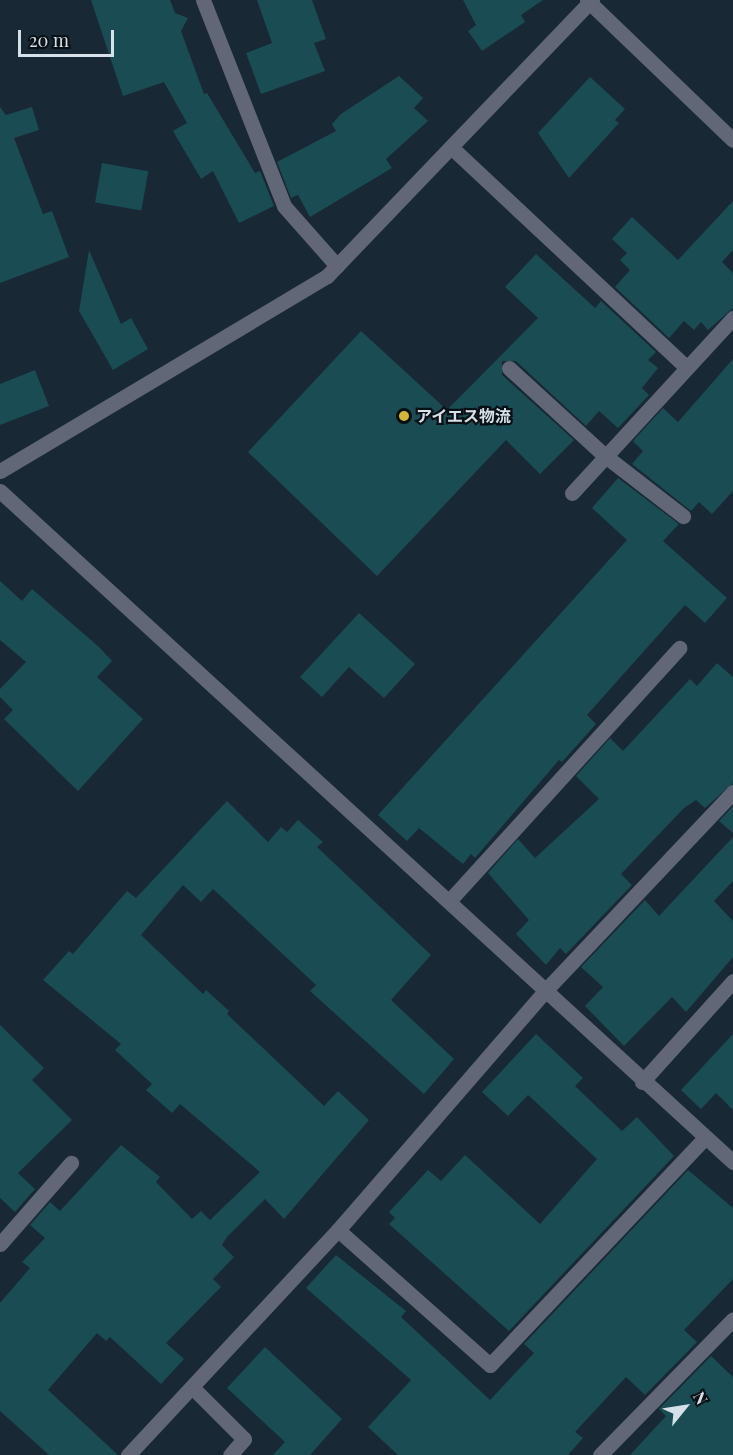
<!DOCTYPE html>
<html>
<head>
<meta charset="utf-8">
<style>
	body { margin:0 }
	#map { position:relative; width:733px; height:1455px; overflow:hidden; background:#182834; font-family:"Playfair Display","Noto Sans JP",serif }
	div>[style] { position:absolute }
	.building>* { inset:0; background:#1a4c54; transform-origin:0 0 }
	.service>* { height:15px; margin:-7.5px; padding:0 7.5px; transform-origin:7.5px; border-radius:7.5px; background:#616776 }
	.minor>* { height:15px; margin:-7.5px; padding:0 7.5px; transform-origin:7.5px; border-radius:7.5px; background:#616776 }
	.tertiary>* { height:15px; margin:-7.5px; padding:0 7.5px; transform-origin:7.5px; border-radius:7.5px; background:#616776 }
	.dots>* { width:16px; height:16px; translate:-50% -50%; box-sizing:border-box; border:3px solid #091015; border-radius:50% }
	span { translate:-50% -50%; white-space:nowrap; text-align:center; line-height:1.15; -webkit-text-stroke:4.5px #091015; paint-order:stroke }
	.poi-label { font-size:16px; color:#d6e0e8; font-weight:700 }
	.left { translate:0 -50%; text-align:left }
	.north { position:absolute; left:655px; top:1377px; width:60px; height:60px; -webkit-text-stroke:4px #091015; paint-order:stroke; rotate:60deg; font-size:16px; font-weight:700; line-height:24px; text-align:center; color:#d6e0e8 }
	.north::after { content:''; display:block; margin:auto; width:21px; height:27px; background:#d6e0e8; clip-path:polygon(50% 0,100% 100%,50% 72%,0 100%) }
	.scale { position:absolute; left:18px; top:30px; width:96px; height:27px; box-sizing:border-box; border:3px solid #d6e0e8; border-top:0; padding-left:8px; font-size:18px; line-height:21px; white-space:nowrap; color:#d6e0e8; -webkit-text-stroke:4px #091015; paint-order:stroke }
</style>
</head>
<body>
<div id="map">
	<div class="building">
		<i style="clip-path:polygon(91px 0,170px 0,175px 13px,188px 18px,181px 31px,204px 94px,207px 93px,255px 173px,260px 171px,274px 206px,239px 223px,213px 171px,201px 179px,173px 131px,187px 123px,164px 82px,123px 96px)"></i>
		<i style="clip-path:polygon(257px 0,312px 0,326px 39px,314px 43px,325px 71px,261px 94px,246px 53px,272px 43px)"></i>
		<i style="clip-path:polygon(463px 0,543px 0,521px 15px,525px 22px,482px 51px,468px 31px,476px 25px)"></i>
		<i style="clip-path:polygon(399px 76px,423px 98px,414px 108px,428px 121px,386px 159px,392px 168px,310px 217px,298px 195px,291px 198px,277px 162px,336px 131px,332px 124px,341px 114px)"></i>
		<i style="clip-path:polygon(590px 77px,625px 109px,615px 120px,619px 123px,569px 178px,538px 133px)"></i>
		<i style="clip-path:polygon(0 107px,6px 115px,32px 107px,39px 130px,14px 138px,43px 214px,52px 211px,69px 257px,0 283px)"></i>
		<i style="left:102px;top:163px;width:47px;height:40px;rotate:10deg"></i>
		<i style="clip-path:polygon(733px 201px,733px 250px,722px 262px,733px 273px,733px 308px,708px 330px,701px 322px,694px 330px,684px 321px,669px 338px,615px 287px,630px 270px,620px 260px,627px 253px,612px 239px,632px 217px,678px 260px)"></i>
		<i style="clip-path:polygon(89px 250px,121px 324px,131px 318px,148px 349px,113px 370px,79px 311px)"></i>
		<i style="clip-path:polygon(536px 254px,595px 308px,601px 301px,656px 352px,648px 360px,658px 368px,642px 388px,649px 395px,618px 428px,599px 411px,586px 426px,516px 361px,502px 361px,502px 375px,574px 440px,540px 474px,506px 440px,377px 576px,248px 452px,361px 331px,447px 410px,538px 318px,505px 287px)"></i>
		<i style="clip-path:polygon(733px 359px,733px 491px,712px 514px,699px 502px,691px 511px,632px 464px,643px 451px,633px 441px,663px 408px,678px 422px)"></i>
		<i style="clip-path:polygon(35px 370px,49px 406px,0 425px,0 384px)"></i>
		<i style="clip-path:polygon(618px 478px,679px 524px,663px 541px,727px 598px,705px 623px,685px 605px,587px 715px,596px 724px,562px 762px,559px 760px,475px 858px,471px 854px,463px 864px,419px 828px,407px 841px,378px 815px,627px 540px,592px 508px)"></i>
		<i style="clip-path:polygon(0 581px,22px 601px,32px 589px,99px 647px,112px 661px,97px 677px,143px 719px,78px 791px,4px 719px,13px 710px,0 697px,0 689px,26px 662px,0 640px)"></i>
		<i style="clip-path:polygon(359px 613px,415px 664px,384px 698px,349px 667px,322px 697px,300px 677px)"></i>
		<i style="clip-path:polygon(717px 663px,733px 677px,733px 783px,705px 808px,696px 800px,684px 808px,621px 874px,632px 885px,566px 954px,560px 948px,546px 965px,516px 934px,529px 920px,488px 873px,518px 839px,535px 858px,599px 799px,576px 776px,610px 738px,623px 751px,690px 679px,697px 686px)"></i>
		<i style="clip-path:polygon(227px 801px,268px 842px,281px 827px,287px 832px,298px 820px,323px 842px,317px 847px,431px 955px,391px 1000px,454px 1059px,424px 1094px,310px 991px,316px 985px,213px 889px,201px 902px,183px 885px,141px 935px,203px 994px,206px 990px,229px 1011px,227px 1014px,324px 1106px,338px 1091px,369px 1120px,284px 1219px,265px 1199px,227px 1237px,222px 1245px,234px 1257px,213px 1279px,221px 1287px,166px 1343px,184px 1359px,161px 1384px,110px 1337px,106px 1341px,97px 1333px,48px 1390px,118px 1455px,49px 1455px,0 1411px,0 1303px,30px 1268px,22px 1262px,45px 1238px,30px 1225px,50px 1202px,60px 1211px,121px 1145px,160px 1177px,156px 1182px,192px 1219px,201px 1211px,210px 1220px,260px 1172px,180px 1104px,172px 1113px,146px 1090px,152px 1084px,115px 1050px,121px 1044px,43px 980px,69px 951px,73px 954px,127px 891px,136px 898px)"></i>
		<i style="clip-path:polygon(733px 806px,733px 833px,719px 821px)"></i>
		<i style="clip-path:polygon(733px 837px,733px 881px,714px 901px,733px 921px,733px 957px,686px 1012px,672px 997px,624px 1046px,585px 1006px,603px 987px,581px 967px,645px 900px,659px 916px)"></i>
		<i style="clip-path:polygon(0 1025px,44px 1068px,32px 1080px,72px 1120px,18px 1173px,35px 1189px,15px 1212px,0 1198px)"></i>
		<i style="clip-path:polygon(536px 1034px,583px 1078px,575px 1086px,622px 1131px,637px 1117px,674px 1156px,509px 1331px,389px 1224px,395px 1218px,389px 1212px,428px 1170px,441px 1181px,465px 1155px,540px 1224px,597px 1159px,528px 1095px,508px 1116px,482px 1092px)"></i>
		<i style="clip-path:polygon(733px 1034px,733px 1110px,716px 1093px,701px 1109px,681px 1090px)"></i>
		<i style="clip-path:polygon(688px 1170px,733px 1208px,733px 1279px,684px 1330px,697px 1342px,645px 1395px,626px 1377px,575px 1432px,583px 1438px,568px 1455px,398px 1455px,368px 1427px,411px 1380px,306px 1288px,336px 1255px,406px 1311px,401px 1317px,490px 1400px,534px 1353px,524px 1344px)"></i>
		<i style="clip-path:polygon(265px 1347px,342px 1419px,310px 1455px,273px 1455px,285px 1442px,227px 1388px)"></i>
		<i style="clip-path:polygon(711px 1356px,733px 1377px,733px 1455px,630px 1455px,666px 1416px,659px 1409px)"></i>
	</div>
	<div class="service">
		<i style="left:509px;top:368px;width:129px;rotate:42.5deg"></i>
		<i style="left:604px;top:455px;width:100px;rotate:37.7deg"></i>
		<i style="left:450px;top:900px;width:341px;rotate:-47.7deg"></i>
		<i style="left:543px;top:993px;width:277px;rotate:-46.6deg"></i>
		<i style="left:642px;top:1082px;width:136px;rotate:-48deg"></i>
		<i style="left:0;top:1244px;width:108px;rotate:-48.8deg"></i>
		<i style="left:193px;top:1388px;width:72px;rotate:45deg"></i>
		<i style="left:244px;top:1439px;width:21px;rotate:131deg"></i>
		<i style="left:600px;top:1455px;width:190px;rotate:-45.6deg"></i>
	</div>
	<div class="minor">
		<i style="left:203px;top:0;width:221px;rotate:68.5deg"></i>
		<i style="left:284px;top:206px;width:80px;rotate:48.5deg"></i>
		<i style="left:587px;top:0;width:202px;rotate:43.8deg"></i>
		<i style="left:451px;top:147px;width:323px;rotate:43.1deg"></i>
		<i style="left:0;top:491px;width:994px;rotate:42.47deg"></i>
		<i style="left:572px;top:493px;width:238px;rotate:-47.4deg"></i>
		<i style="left:338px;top:1230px;width:203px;rotate:41.6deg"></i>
		<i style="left:490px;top:1365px;width:313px;rotate:-46.6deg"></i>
		<i style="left:128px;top:1455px;width:308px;rotate:-47deg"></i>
		<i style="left:338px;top:1230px;width:313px;rotate:-49.1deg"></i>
	</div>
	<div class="tertiary">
		<i style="left:0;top:471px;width:381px;rotate:-30.8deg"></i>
		<i style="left:327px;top:276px;width:383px;rotate:-46.2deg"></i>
	</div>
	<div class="dots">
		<i style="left:404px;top:416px;background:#d5b534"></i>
	</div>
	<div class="poi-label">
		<span class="left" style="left:416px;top:416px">アイエス物流</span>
	</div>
	<div class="north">N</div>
	<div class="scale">20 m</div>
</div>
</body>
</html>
